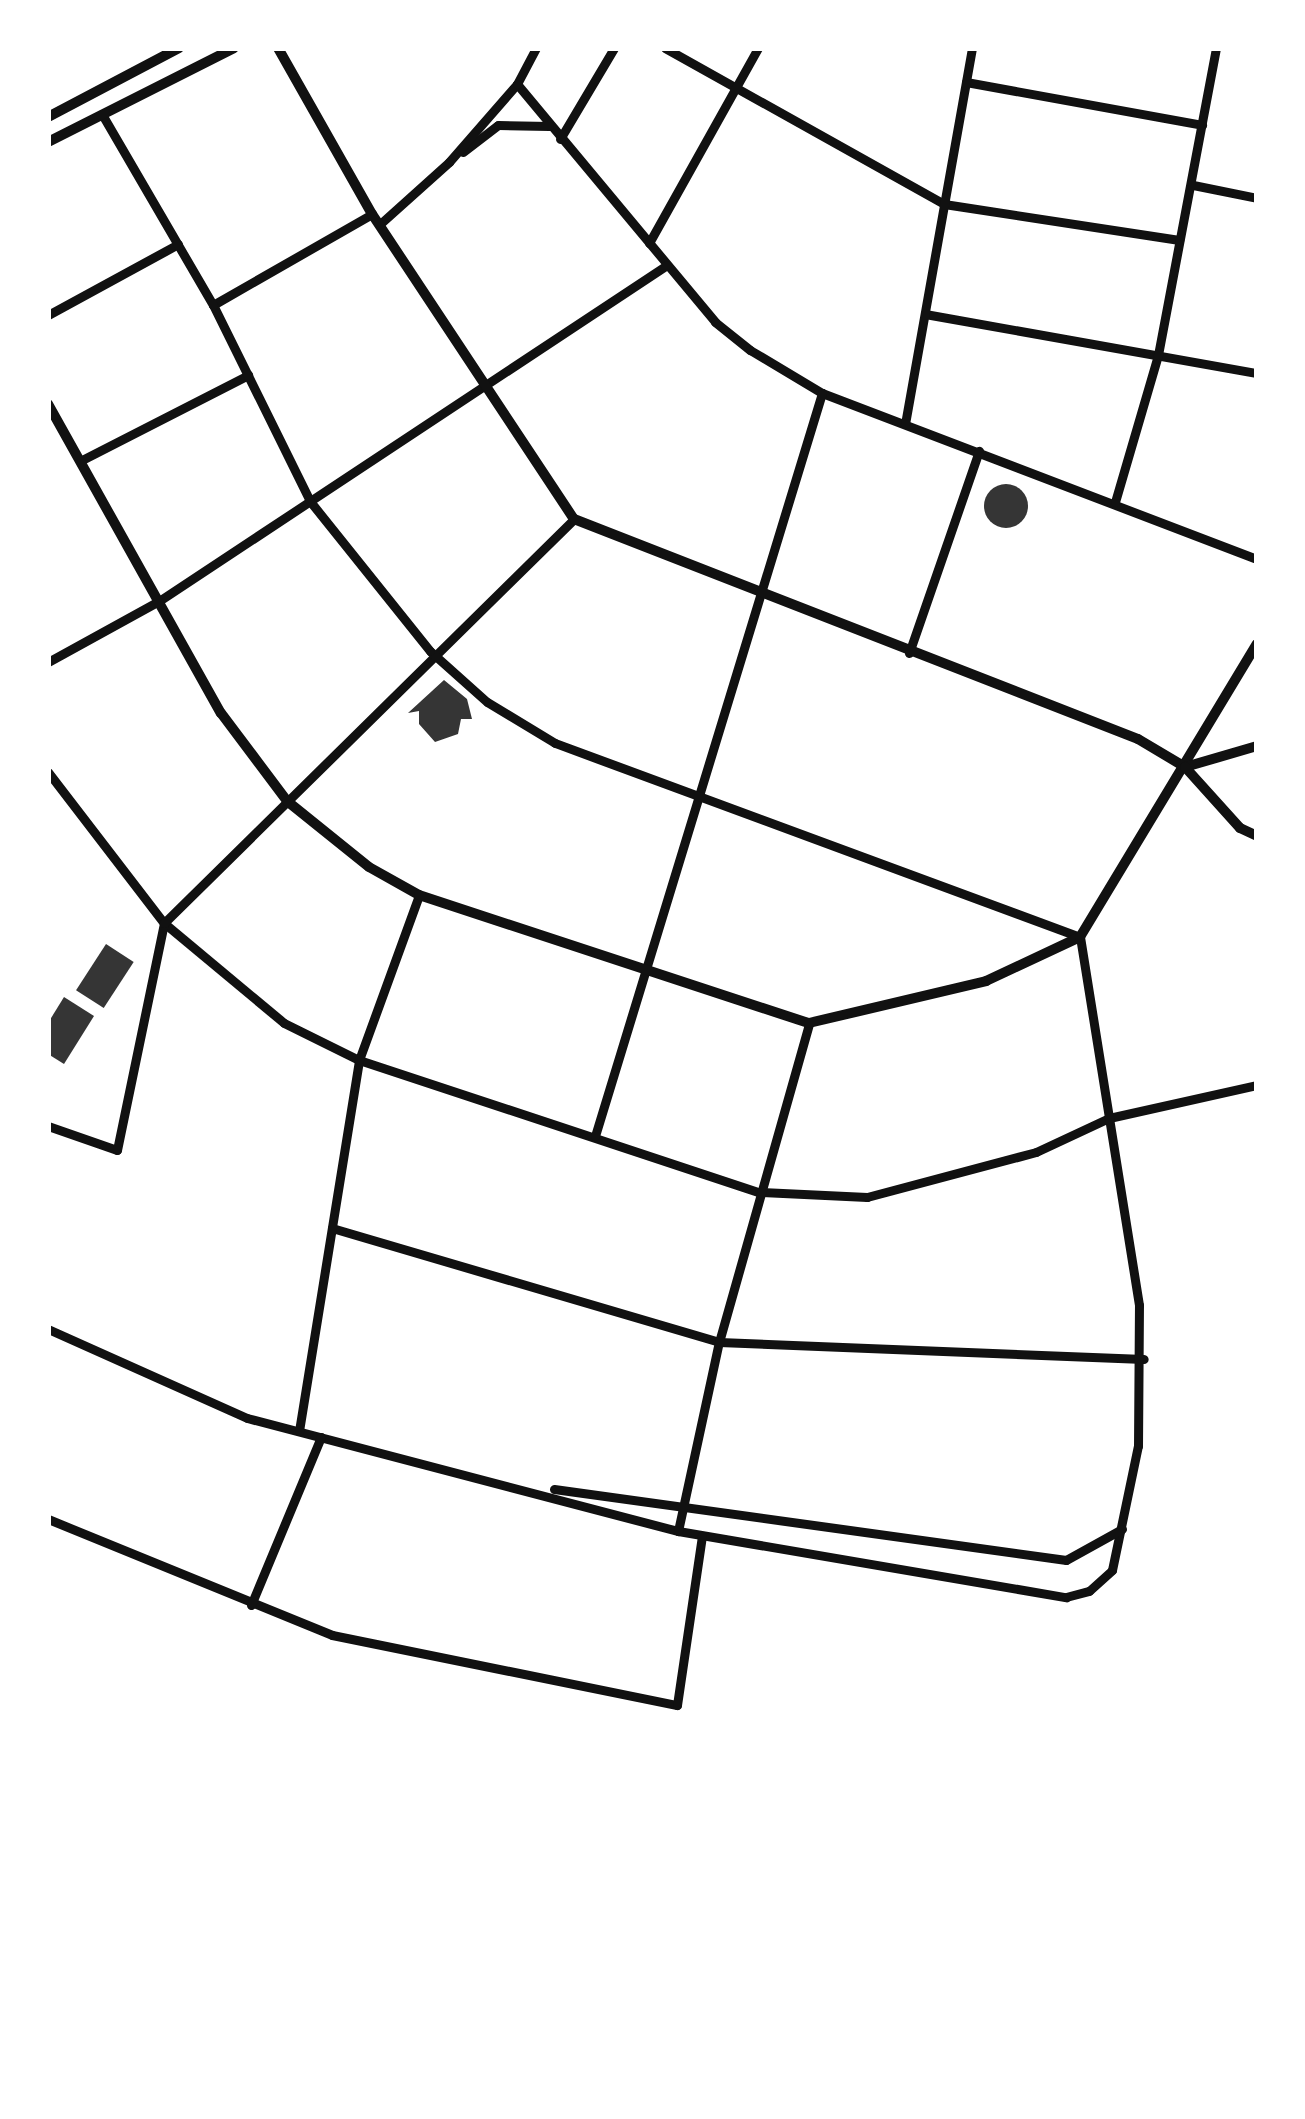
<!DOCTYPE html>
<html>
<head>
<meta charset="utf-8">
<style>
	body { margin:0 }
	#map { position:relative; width:1305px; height:2119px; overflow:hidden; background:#fff; font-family:Arial,sans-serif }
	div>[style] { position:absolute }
	.building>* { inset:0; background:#353535; transform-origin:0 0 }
	.round { border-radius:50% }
	.minor>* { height:9px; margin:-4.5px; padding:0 4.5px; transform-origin:4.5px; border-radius:4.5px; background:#111 }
	.tertiary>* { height:10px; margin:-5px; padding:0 5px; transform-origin:5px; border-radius:5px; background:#111 }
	span { translate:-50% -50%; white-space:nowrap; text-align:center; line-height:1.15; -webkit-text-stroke:10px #fff; paint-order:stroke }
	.frame { position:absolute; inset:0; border:51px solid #fff; pointer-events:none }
</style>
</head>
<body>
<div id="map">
	<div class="building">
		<i class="round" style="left:984px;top:484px;width:44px;height:44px"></i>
		<i style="clip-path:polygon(444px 680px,467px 699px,472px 719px,461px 719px,458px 734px,435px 742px,419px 724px,419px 711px,408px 713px)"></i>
		<i style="left:106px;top:944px;width:33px;height:55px;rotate:33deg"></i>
		<i style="clip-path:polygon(64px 997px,94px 1016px,64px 1064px,48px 1054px,48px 1023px)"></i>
	</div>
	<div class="minor">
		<i style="left:665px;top:48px;width:320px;rotate:29.2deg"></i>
		<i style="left:944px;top:204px;width:238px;rotate:8.7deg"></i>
		<i style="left:966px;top:82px;width:240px;rotate:10.3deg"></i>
		<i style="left:517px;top:84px;width:310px;rotate:50.2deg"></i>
		<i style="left:715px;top:322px;width:45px;rotate:38.7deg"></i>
		<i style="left:750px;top:350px;width:84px;rotate:30.8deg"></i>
		<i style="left:822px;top:393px;width:466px;rotate:20.9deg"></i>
		<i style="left:560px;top:139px;width:106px;rotate:-59.3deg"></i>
		<i style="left:463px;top:152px;width:44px;rotate:-37.6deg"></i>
		<i style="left:498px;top:125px;width:51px;rotate:1.1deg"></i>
		<i style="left:1193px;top:185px;width:65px;rotate:11.5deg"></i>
		<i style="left:380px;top:224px;width:93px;rotate:-41.9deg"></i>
		<i style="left:449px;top:162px;width:103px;rotate:-48.9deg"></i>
		<i style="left:517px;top:84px;width:41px;rotate:-62.2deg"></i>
		<i style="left:649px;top:243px;width:223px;rotate:-60.8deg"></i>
		<i style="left:213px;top:305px;width:183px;rotate:-29.8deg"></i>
		<i style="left:925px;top:314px;width:337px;rotate:10.1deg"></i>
		<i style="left:48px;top:315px;width:148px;rotate:-28.6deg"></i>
		<i style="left:905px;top:424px;width:382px;rotate:-79.9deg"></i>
		<i style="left:80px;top:461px;width:189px;rotate:-27.1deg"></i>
		<i style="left:1115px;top:502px;width:153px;rotate:-73.7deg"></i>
		<i style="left:1158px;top:355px;width:312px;rotate:-79.3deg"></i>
		<i style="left:909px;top:653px;width:214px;rotate:-70.9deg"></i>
		<i style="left:48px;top:662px;width:127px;rotate:-28.8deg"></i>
		<i style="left:159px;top:601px;width:609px;rotate:-33.48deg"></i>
		<i style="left:48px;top:772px;width:190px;rotate:52.5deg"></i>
		<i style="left:164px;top:923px;width:156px;rotate:39.8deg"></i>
		<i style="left:284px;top:1023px;width:84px;rotate:26.3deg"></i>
		<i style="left:359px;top:1060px;width:421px;rotate:18.3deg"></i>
		<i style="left:759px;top:1192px;width:108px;rotate:2.7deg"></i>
		<i style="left:867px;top:1197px;width:175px;rotate:-14.9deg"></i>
		<i style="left:1036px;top:1152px;width:81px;rotate:-25deg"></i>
		<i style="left:1109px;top:1118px;width:152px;rotate:-12.6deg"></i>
		<i style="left:48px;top:1126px;width:73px;rotate:19.2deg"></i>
		<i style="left:117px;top:1150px;width:232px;rotate:-78.3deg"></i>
		<i style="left:164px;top:923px;width:576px;rotate:-44.58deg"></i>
		<i style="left:595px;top:1136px;width:777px;rotate:-73.01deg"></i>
		<i style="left:332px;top:1228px;width:403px;rotate:16.4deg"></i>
		<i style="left:719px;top:1342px;width:425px;rotate:2.3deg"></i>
		<i style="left:48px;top:1329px;width:218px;rotate:24.1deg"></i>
		<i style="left:247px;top:1418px;width:446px;rotate:14.7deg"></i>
		<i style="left:678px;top:1531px;width:394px;rotate:9.7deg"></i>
		<i style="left:1066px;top:1597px;width:24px;rotate:-15deg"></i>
		<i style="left:1089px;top:1591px;width:31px;rotate:-42deg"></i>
		<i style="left:1112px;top:1570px;width:127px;rotate:-78.2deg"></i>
		<i style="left:1138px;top:1446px;width:141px;rotate:-89.6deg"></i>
		<i style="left:1139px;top:1305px;width:373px;rotate:-99.1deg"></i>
		<i style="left:1080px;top:937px;width:560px;rotate:-159.72deg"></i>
		<i style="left:555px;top:743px;width:79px;rotate:-148.9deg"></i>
		<i style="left:487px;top:702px;width:76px;rotate:-138.2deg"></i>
		<i style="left:430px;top:651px;width:192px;rotate:-128.7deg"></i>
		<i style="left:310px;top:501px;width:219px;rotate:-116.3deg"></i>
		<i style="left:213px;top:305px;width:221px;rotate:-120.2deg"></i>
		<i style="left:299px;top:1431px;width:376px;rotate:-80.8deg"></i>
		<i style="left:359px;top:1060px;width:176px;rotate:-70deg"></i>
		<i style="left:554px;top:1489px;width:517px;rotate:7.89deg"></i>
		<i style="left:1066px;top:1560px;width:64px;rotate:-29deg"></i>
		<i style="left:48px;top:1519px;width:307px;rotate:22.2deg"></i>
		<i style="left:332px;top:1635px;width:352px;rotate:11.5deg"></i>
		<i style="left:677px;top:1705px;width:171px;rotate:-81.6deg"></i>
		<i style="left:678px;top:1531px;width:193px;rotate:-77.8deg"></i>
		<i style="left:719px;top:1342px;width:331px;rotate:-74.2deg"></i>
		<i style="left:251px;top:1605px;width:182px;rotate:-67.4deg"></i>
	</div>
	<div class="tertiary">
		<i style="left:278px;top:48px;width:191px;rotate:60.5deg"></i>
		<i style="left:372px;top:214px;width:366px;rotate:56.5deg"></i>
		<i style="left:574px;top:519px;width:605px;rotate:21.31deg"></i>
		<i style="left:1138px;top:739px;width:55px;rotate:30.8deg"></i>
		<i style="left:48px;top:117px;width:148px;rotate:-27.8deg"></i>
		<i style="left:48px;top:142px;width:208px;rotate:-26.8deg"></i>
		<i style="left:48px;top:404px;width:354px;rotate:60.8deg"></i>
		<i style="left:221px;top:713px;width:110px;rotate:53.1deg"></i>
		<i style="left:287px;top:801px;width:105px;rotate:38.8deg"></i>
		<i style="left:369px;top:867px;width:57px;rotate:29.2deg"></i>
		<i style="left:419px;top:895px;width:410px;rotate:18.2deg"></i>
		<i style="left:809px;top:1023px;width:182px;rotate:-13.3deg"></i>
		<i style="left:986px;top:981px;width:104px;rotate:-25.1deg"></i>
		<i style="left:1080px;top:937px;width:342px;rotate:-58.9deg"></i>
		<i style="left:1257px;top:746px;width:75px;rotate:163.7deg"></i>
		<i style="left:1185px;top:767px;width:82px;rotate:48deg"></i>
		<i style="left:1240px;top:828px;width:19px;rotate:25deg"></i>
	</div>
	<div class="frame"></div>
</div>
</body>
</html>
